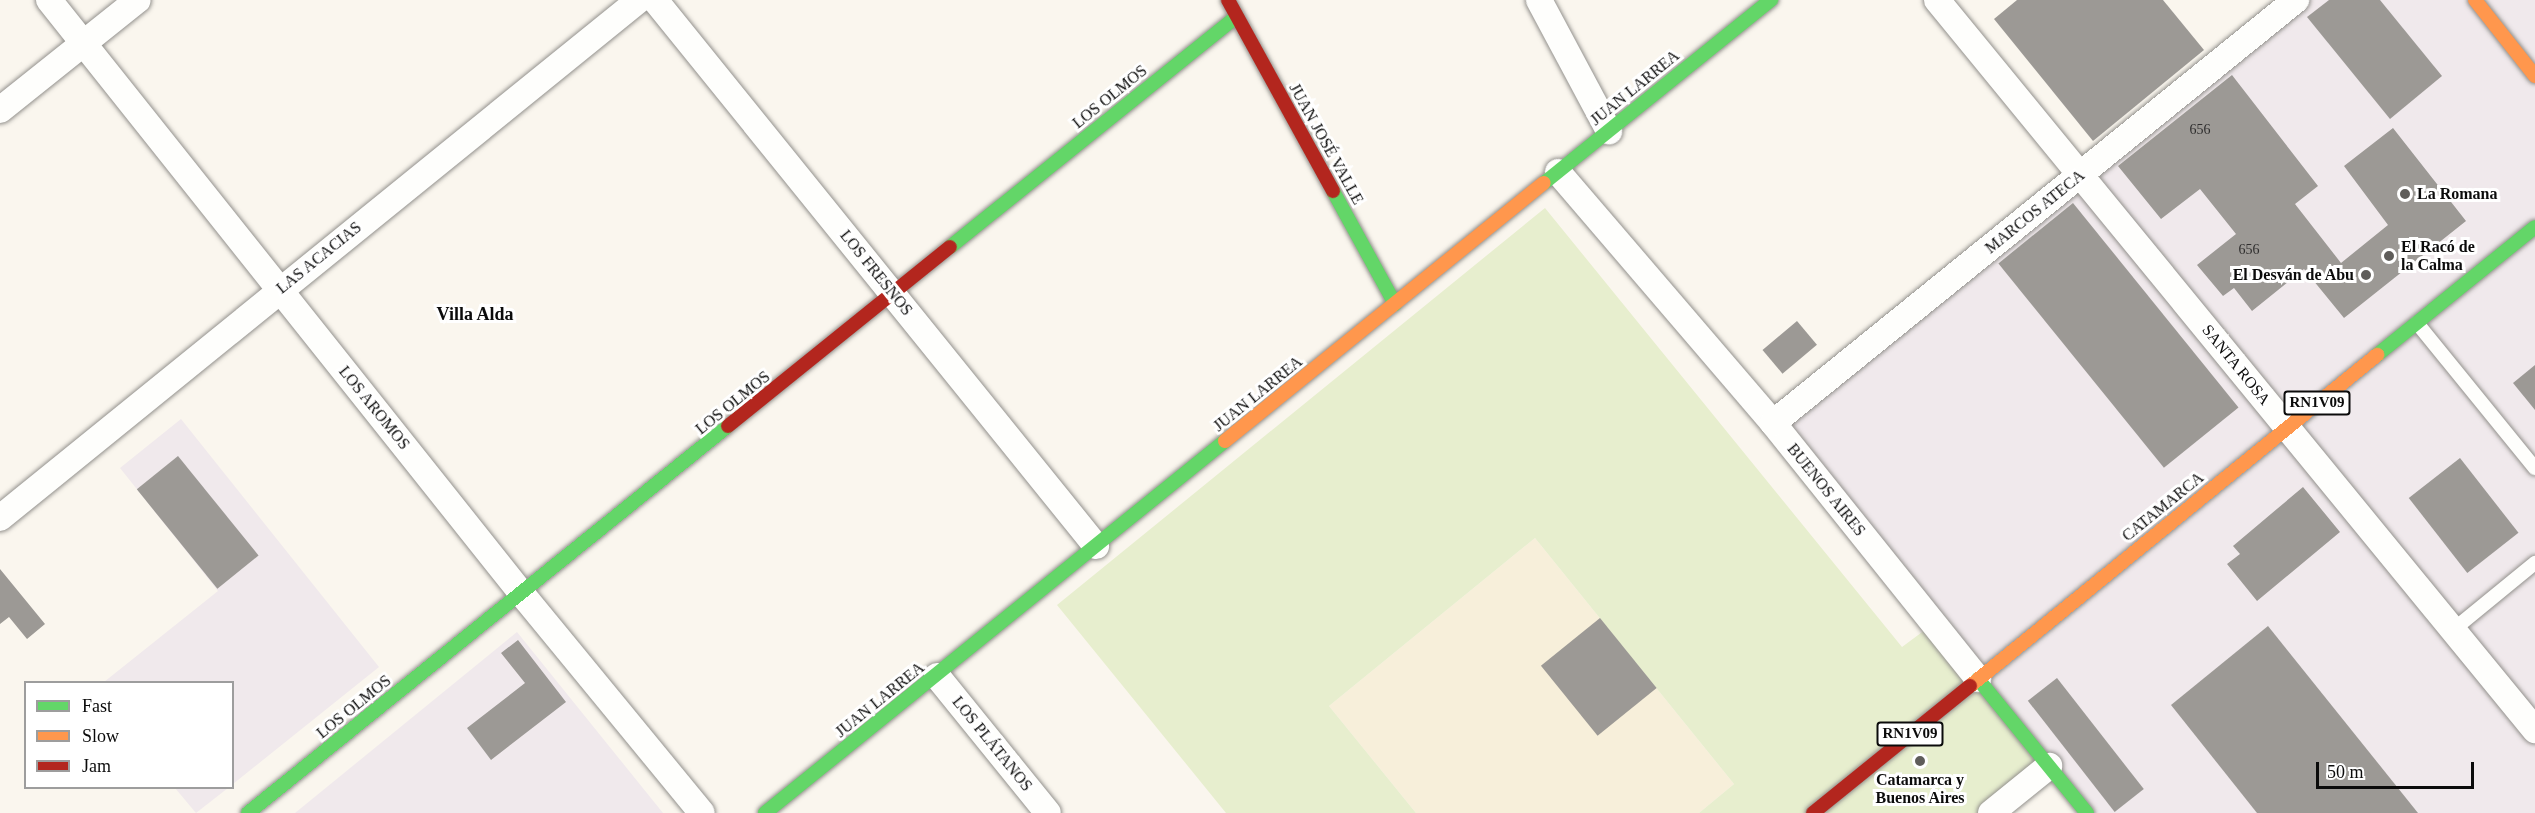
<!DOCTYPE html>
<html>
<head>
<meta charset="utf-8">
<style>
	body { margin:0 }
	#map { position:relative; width:2535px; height:813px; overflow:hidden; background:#faf6ee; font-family:"Times New Roman",serif }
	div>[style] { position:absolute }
	.industrial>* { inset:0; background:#f0e9ec }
	.farmland>* { inset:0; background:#f7efda }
	.green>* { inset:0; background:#e7eece }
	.building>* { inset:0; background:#9c9995; transform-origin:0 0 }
	.roads { filter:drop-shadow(0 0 2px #93918d) drop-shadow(0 0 2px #93918d) }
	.lane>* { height:14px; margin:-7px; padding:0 7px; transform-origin:7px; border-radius:7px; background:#fefefc }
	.street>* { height:26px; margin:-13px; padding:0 13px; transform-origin:13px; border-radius:13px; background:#fefefc }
	.fast>* { height:14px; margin:-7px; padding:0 7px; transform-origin:7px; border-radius:7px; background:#63d668 }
	.slow>* { height:14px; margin:-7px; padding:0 7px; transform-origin:7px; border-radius:7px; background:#ff974d }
	.jam>* { height:14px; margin:-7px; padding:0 7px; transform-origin:7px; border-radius:7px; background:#b3261e }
	.dots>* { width:16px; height:16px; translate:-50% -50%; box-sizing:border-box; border:3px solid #fff; border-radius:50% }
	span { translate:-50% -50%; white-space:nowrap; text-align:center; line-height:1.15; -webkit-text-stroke:6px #fff; paint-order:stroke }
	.number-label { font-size:14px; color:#2f2e2e }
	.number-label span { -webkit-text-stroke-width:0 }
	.shield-label span { padding:2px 4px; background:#fff; border:2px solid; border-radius:4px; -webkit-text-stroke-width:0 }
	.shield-label { font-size:15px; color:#0b0b0b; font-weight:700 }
	.street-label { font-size:16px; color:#0b0b0b }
	.poi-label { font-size:16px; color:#0b0b0b; font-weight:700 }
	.left { translate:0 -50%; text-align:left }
	.right { translate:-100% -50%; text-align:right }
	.neighbourhood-label { font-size:18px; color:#0b0b0b; font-weight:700 }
	.legend { position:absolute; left:24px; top:681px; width:210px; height:108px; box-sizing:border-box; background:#fff; border:2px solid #9d9d9d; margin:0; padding:8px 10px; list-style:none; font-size:18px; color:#0b0b0b }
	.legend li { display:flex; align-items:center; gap:12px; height:30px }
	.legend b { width:30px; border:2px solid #9d9d9d }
	.scale { position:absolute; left:2316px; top:762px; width:158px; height:27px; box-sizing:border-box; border:3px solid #0b0b0b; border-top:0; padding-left:8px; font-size:18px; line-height:21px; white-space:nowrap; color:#0b0b0b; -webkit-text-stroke:4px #fff; paint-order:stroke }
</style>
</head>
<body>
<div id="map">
	<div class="industrial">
		<i style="clip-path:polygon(2296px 0,2535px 0,2535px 813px,2087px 813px,1773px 423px)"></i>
		<i style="clip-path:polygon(181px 419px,379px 667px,233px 784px,232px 682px,104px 682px,218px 591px,120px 468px)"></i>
		<i style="clip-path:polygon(517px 632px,663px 813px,295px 813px)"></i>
		<i style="clip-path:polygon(175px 788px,228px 788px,196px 813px)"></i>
	</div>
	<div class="farmland">
		<i style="clip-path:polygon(1535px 538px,1734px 784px,1699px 813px,1416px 813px,1329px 706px)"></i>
	</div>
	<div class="green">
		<i style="clip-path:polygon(1545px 208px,1902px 647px,1933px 624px,2049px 766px,1991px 813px,1699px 813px,1734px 784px,1535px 538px,1329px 706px,1416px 813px,1226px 813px,1057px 605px)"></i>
	</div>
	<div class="building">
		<i style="clip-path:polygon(2017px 0,2163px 0,2204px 50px,2093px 141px,1994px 19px)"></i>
		<i style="clip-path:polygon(2329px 0,2380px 0,2442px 76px,2390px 119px,2307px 17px)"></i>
		<i style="clip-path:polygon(2232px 75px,2318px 186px,2295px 204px,2341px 263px,2388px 225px,2344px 166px,2393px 128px,2466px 221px,2344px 318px,2304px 269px,2252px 311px,2234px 288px,2223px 296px,2197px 265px,2236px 234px,2200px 189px,2161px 219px,2118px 166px)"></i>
		<i style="left:2073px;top:203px;width:263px;height:96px;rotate:51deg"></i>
		<i style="left:1797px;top:321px;width:31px;height:45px;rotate:50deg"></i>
		<i style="clip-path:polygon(2535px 365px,2535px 410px,2513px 383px)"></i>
		<i style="left:178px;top:456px;width:128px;height:53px;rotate:51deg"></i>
		<i style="left:2460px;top:458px;width:95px;height:65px;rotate:52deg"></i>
		<i style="clip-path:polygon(2303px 487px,2340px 532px,2257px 601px,2227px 564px,2240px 554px,2233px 546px)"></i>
		<i style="clip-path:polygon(0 569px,45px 624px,27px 639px,9px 617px,0 624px)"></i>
		<i style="left:1600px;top:618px;width:90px;height:76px;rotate:51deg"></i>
		<i style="clip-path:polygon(2268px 626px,2418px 813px,2257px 813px,2171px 705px)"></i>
		<i style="clip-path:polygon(518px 640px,566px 702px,491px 760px,467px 728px,525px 683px,501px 653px)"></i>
		<i style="left:2057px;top:678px;width:141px;height:37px;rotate:52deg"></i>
	</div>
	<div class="roads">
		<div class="lane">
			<i style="left:2417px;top:323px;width:187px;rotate:50.9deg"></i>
			<i style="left:2453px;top:630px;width:106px;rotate:-39.3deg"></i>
		</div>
		<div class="street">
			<i style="left:49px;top:0;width:759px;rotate:51.47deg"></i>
			<i style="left:522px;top:594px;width:283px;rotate:50.6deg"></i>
			<i style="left:655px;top:0;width:702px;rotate:51.07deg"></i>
			<i style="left:1539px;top:0;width:149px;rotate:61.9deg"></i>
			<i style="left:1937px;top:0;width:944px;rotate:50.68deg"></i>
			<i style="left:0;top:110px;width:176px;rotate:-38.6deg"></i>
			<i style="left:1558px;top:172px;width:330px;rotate:49.4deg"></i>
			<i style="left:1773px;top:423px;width:328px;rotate:51.3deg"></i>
			<i style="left:1773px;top:423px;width:673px;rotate:-38.97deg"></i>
			<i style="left:0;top:518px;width:823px;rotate:-39.03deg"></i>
			<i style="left:937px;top:676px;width:176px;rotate:51deg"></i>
			<i style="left:1991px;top:813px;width:75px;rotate:-39deg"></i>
		</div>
		<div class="fast">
			<i style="left:1544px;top:183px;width:292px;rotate:-38.9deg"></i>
			<i style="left:1333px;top:191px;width:129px;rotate:61.2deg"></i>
			<i style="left:950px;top:247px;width:368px;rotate:-38.8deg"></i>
			<i style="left:2377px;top:355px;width:203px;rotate:-39deg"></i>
			<i style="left:1978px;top:679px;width:173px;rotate:50.9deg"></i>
			<i style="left:248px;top:813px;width:617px;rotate:-38.88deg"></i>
			<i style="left:765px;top:813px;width:592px;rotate:-38.96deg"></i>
		</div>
		<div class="slow">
			<i style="left:2475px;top:0;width:97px;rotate:51.7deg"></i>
			<i style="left:1225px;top:441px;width:410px;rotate:-39deg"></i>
			<i style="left:1970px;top:686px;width:525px;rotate:-39.12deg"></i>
		</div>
		<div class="jam">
			<i style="left:1228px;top:0;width:218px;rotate:61.2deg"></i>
			<i style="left:728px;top:426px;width:285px;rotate:-38.9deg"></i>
			<i style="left:1813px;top:813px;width:202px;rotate:-39deg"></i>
		</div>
	</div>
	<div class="dots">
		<i style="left:2405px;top:194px;background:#5f5d5a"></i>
		<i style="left:2389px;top:256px;background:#5f5d5a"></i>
		<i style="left:2366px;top:275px;background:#5f5d5a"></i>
		<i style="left:1920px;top:761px;background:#5f5d5a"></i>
	</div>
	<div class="number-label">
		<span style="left:2200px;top:130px">656</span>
		<span style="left:2249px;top:250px">656</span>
	</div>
	<div class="shield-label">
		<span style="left:2317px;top:403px">RN1V09</span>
		<span style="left:1910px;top:734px">RN1V09</span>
	</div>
	<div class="street-label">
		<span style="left:1635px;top:88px;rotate:-39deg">JUAN LARREA</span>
		<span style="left:1110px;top:97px;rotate:-39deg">LOS OLMOS</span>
		<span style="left:1326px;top:144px;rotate:61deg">JUAN JOSÉ VALLE</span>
		<span style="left:2035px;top:212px;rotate:-39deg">MARCOS ATECA</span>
		<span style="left:319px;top:258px;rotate:-39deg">LAS ACACIAS</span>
		<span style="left:876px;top:273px;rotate:51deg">LOS FRESNOS</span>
		<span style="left:2236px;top:365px;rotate:51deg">SANTA ROSA</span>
		<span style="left:1258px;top:394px;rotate:-39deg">JUAN LARREA</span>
		<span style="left:733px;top:403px;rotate:-39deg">LOS OLMOS</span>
		<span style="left:374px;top:408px;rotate:51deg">LOS AROMOS</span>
		<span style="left:1826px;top:490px;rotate:51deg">BUENOS AIRES</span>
		<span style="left:2163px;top:507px;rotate:-39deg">CATAMARCA</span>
		<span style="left:880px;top:700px;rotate:-39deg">JUAN LARREA</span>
		<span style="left:354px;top:707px;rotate:-39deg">LOS OLMOS</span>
		<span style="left:992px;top:744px;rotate:51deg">LOS PLÁTANOS</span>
	</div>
	<div class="poi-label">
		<span class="left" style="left:2417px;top:194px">La Romana</span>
		<span class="left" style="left:2401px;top:256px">El Racó de<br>la Calma</span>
		<span class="right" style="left:2354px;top:275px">El Desván de Abu</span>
		<span style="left:1920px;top:789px">Catamarca y<br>Buenos Aires</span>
	</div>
	<div class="neighbourhood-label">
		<span style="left:475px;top:314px">Villa Alda</span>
	</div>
	<ul class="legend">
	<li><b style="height:8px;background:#63d668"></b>Fast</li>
	<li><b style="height:8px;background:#ff974d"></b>Slow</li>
	<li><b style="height:8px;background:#b3261e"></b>Jam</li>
	</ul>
	<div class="scale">50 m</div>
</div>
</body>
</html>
